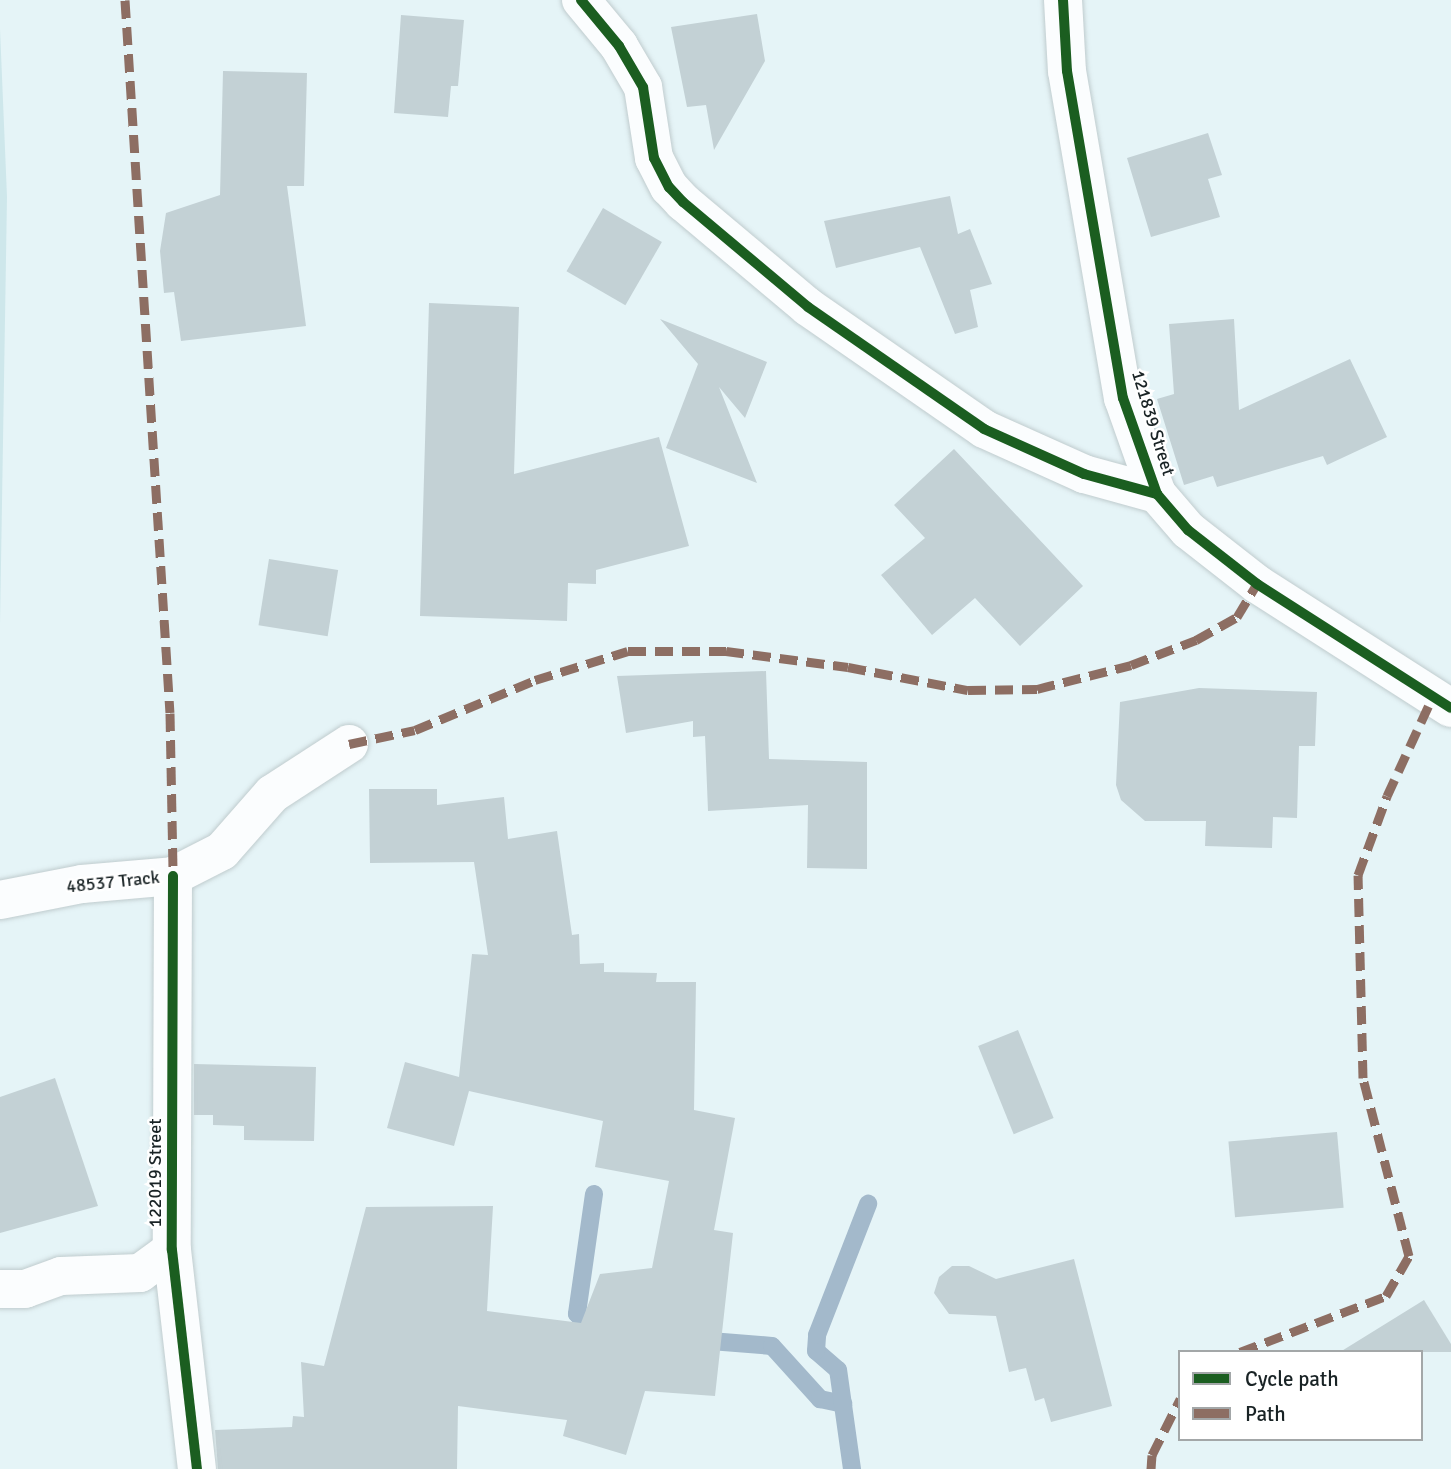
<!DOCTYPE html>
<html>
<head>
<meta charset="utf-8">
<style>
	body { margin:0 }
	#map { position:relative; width:1451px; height:1469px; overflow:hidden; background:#e5f4f7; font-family:Signika,sans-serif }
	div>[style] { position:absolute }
	.green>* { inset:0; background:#cee7eb }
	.stream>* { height:18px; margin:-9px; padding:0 9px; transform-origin:9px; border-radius:9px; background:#a3b9cb }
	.building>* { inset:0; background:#c3d1d5; transform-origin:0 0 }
	.roads { filter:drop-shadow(0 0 2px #c0ccce) drop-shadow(0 0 2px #c0ccce) }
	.street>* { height:38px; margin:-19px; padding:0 19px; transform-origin:19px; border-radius:19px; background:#fbfdfe }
	.quiet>* { height:9px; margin-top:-4.5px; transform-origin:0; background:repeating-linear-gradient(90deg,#8d6e63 0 18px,transparent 0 27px) }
	.cycleway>* { height:10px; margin:-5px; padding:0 5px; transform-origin:5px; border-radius:5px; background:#1b5e20 }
	span { translate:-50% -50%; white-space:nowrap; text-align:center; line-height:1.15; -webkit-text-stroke:5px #fff; paint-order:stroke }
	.street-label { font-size:18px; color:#192325 }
	.legend { position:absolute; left:1178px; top:1350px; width:245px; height:91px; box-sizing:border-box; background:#fff; border:2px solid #a3a7a8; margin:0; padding:9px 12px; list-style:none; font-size:21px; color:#192325 }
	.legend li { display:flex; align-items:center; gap:14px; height:35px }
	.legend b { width:35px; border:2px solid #a3a7a8 }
</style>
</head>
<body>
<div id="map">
	<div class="green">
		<i style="clip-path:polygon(0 29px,7px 197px,0 625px)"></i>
	</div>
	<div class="stream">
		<i style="left:594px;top:1194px;width:121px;rotate:98.1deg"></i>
		<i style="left:577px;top:1314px;width:29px;rotate:38deg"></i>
		<i style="left:698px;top:1340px;width:74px;rotate:4.6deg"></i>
		<i style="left:772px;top:1346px;width:72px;rotate:47.8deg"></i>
		<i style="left:820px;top:1399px;width:24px;rotate:12deg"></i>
		<i style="left:852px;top:1469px;width:100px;rotate:-98deg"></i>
		<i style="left:838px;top:1370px;width:29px;rotate:-139deg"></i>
		<i style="left:816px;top:1351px;width:16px;rotate:-86deg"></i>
		<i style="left:817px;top:1335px;width:141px;rotate:-68.7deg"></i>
	</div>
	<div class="building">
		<i style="clip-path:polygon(757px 14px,765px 61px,714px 150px,706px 105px,687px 107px,671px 27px)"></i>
		<i style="clip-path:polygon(401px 15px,464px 20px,458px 86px,451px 86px,448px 117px,394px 113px)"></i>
		<i style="clip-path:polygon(223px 71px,307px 73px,304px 186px,287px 186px,306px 326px,181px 341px,174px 292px,164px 293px,160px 251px,166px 213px,220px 195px)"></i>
		<i style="clip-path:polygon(1208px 133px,1222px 175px,1208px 179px,1220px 217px,1151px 237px,1127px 158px)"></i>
		<i style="clip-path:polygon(950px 196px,958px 234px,970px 229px,992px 284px,970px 290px,978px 327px,955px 334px,920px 247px,836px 268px,824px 221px)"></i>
		<i style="left:603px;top:208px;width:68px;height:73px;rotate:30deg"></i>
		<i style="clip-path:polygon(429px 303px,519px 307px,514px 474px,659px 437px,689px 546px,596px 570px,596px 584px,568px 583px,567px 621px,420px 616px)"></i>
		<i style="clip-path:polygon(660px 319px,767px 362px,745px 418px,719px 387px,757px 483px,666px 448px,698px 364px)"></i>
		<i style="clip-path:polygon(1234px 319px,1239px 410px,1350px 359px,1387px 437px,1327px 465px,1323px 456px,1217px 487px,1213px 476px,1184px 485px,1157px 399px,1174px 394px,1169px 324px)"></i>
		<i style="clip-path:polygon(954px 449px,1083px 586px,1020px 646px,975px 598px,932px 635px,881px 575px,925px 538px,894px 505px)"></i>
		<i style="left:269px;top:559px;width:70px;height:67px;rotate:9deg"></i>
		<i style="clip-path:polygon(766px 671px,769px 759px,867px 762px,867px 869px,807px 868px,808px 805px,708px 811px,705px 736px,693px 737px,693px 721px,626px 733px,617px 676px)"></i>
		<i style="clip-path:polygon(1199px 688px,1317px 692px,1315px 746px,1299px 746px,1297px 818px,1273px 817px,1272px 848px,1205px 846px,1206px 821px,1145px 821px,1121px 800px,1116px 785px,1120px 702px)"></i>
		<i style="clip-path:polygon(369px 789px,437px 789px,437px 805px,504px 797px,508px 839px,557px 831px,572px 935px,579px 934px,580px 964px,604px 963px,604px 972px,657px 973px,656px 982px,696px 982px,694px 1110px,735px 1118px,714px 1230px,733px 1233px,715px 1396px,645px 1391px,626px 1455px,563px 1436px,567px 1420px,458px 1406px,457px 1469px,218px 1469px,215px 1430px,292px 1427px,293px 1416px,304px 1417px,301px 1362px,324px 1366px,366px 1207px,493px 1206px,487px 1311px,581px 1323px,600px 1274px,652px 1268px,669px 1181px,595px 1167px,603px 1121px,469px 1091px,454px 1146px,387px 1128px,405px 1062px,459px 1077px,472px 954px,488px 955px,474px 862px,370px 863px)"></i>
		<i style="left:1018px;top:1030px;width:95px;height:43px;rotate:68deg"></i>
		<i style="clip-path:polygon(194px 1064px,316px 1067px,314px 1141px,244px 1140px,244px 1126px,213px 1125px,213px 1115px,194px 1115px)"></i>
		<i style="clip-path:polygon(55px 1078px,98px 1206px,0 1233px,0 1097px)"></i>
		<i style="left:1337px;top:1132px;width:76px;height:109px;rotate:85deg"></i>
		<i style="clip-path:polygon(1074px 1259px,1112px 1406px,1051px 1422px,1044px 1398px,1035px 1401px,1026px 1368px,1009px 1372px,996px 1316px,949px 1314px,934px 1293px,939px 1277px,952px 1266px,969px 1266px,996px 1279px)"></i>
		<i style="clip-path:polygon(1424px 1300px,1451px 1344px,1451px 1352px,1340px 1352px)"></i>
	</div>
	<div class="roads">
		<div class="street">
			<i style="left:581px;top:0;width:60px;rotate:50.4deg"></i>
			<i style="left:619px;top:46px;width:48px;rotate:59.7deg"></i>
			<i style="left:643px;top:87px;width:72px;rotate:81.2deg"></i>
			<i style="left:654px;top:158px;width:33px;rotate:63deg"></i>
			<i style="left:669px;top:187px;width:21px;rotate:47deg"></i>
			<i style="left:683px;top:202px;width:163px;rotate:40deg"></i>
			<i style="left:808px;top:307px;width:214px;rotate:34.7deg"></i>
			<i style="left:984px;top:429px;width:110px;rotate:24.2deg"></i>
			<i style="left:1084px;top:474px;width:76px;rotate:15.3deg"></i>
			<i style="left:1063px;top:0;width:71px;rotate:86.8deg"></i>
			<i style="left:1067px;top:71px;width:332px;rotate:80.3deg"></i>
			<i style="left:1123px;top:398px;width:102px;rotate:70.5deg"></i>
			<i style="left:1157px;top:494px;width:48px;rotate:49.3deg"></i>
			<i style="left:1188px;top:530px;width:88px;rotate:38deg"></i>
			<i style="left:1257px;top:584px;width:230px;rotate:32.6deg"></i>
			<i style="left:173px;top:876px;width:374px;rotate:90.2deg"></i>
			<i style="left:172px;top:1250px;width:220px;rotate:83.5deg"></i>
			<i style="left:0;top:900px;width:84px;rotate:-11deg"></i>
			<i style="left:82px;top:884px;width:91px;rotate:-5deg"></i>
			<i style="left:173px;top:876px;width:55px;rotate:-27deg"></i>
			<i style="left:222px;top:851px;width:76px;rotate:-48.7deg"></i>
			<i style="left:272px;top:794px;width:92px;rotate:-33deg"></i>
			<i style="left:0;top:1289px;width:25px"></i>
			<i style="left:25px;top:1289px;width:38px;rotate:-20deg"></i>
			<i style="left:61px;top:1276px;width:79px;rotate:-2.2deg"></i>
			<i style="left:140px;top:1273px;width:39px;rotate:-36deg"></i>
		</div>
	</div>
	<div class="quiet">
		<i style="left:125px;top:0;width:714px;rotate:86.39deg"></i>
		<i style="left:170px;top:713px;width:163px;rotate:88.9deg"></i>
		<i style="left:349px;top:744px;width:67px;rotate:-12deg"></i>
		<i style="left:415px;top:730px;width:130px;rotate:-22.6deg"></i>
		<i style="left:535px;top:680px;width:97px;rotate:-17.3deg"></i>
		<i style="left:628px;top:651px;width:98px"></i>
		<i style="left:726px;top:651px;width:123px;rotate:7.5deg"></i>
		<i style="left:848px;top:667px;width:122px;rotate:10.9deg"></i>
		<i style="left:968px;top:690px;width:69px;rotate:-0.8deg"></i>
		<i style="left:1037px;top:689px;width:97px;rotate:-14.3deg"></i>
		<i style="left:1131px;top:665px;width:70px;rotate:-21deg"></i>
		<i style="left:1196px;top:640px;width:47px;rotate:-29.3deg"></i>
		<i style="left:1237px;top:617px;width:39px;rotate:-59deg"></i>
		<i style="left:1240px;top:1352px;width:156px;rotate:-21deg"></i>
		<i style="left:1386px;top:1296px;width:46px;rotate:-60.1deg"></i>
		<i style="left:1409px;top:1256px;width:184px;rotate:-104.5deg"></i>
		<i style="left:1363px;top:1078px;width:203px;rotate:-91.4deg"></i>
		<i style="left:1358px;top:875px;width:84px;rotate:-69.8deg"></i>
		<i style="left:1387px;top:796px;width:110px;rotate:-65.3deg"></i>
		<i style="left:1151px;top:1469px;width:14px;rotate:-86deg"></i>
		<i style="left:1152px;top:1455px;width:63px;rotate:-63.4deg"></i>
	</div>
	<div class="cycleway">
		<i style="left:581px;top:0;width:60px;rotate:50.4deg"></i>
		<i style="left:619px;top:46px;width:48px;rotate:59.7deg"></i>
		<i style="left:643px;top:87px;width:72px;rotate:81.2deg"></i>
		<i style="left:654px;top:158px;width:33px;rotate:63deg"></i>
		<i style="left:669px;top:187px;width:21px;rotate:47deg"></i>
		<i style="left:683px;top:202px;width:163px;rotate:40deg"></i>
		<i style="left:808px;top:307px;width:214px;rotate:34.7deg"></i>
		<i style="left:984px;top:429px;width:110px;rotate:24.2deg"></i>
		<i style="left:1084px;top:474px;width:76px;rotate:15.3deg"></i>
		<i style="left:1063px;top:0;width:71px;rotate:86.8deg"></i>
		<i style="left:1067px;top:71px;width:332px;rotate:80.3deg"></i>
		<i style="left:1123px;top:398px;width:102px;rotate:70.5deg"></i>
		<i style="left:1157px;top:494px;width:48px;rotate:49.3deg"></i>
		<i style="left:1188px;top:530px;width:88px;rotate:38deg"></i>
		<i style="left:1257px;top:584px;width:230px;rotate:32.6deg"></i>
		<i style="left:173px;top:876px;width:374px;rotate:90.2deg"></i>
		<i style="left:172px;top:1250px;width:220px;rotate:83.5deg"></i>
	</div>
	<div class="street-label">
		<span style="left:1153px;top:423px;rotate:73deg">121839 Street</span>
		<span style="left:113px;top:882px;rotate:-6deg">48537 Track</span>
		<span style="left:155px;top:1173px;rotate:-90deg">122019 Street</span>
	</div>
	<ul class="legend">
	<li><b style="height:9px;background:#1b5e20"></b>Cycle path</li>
	<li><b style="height:9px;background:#8d6e63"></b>Path</li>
	</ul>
</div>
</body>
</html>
